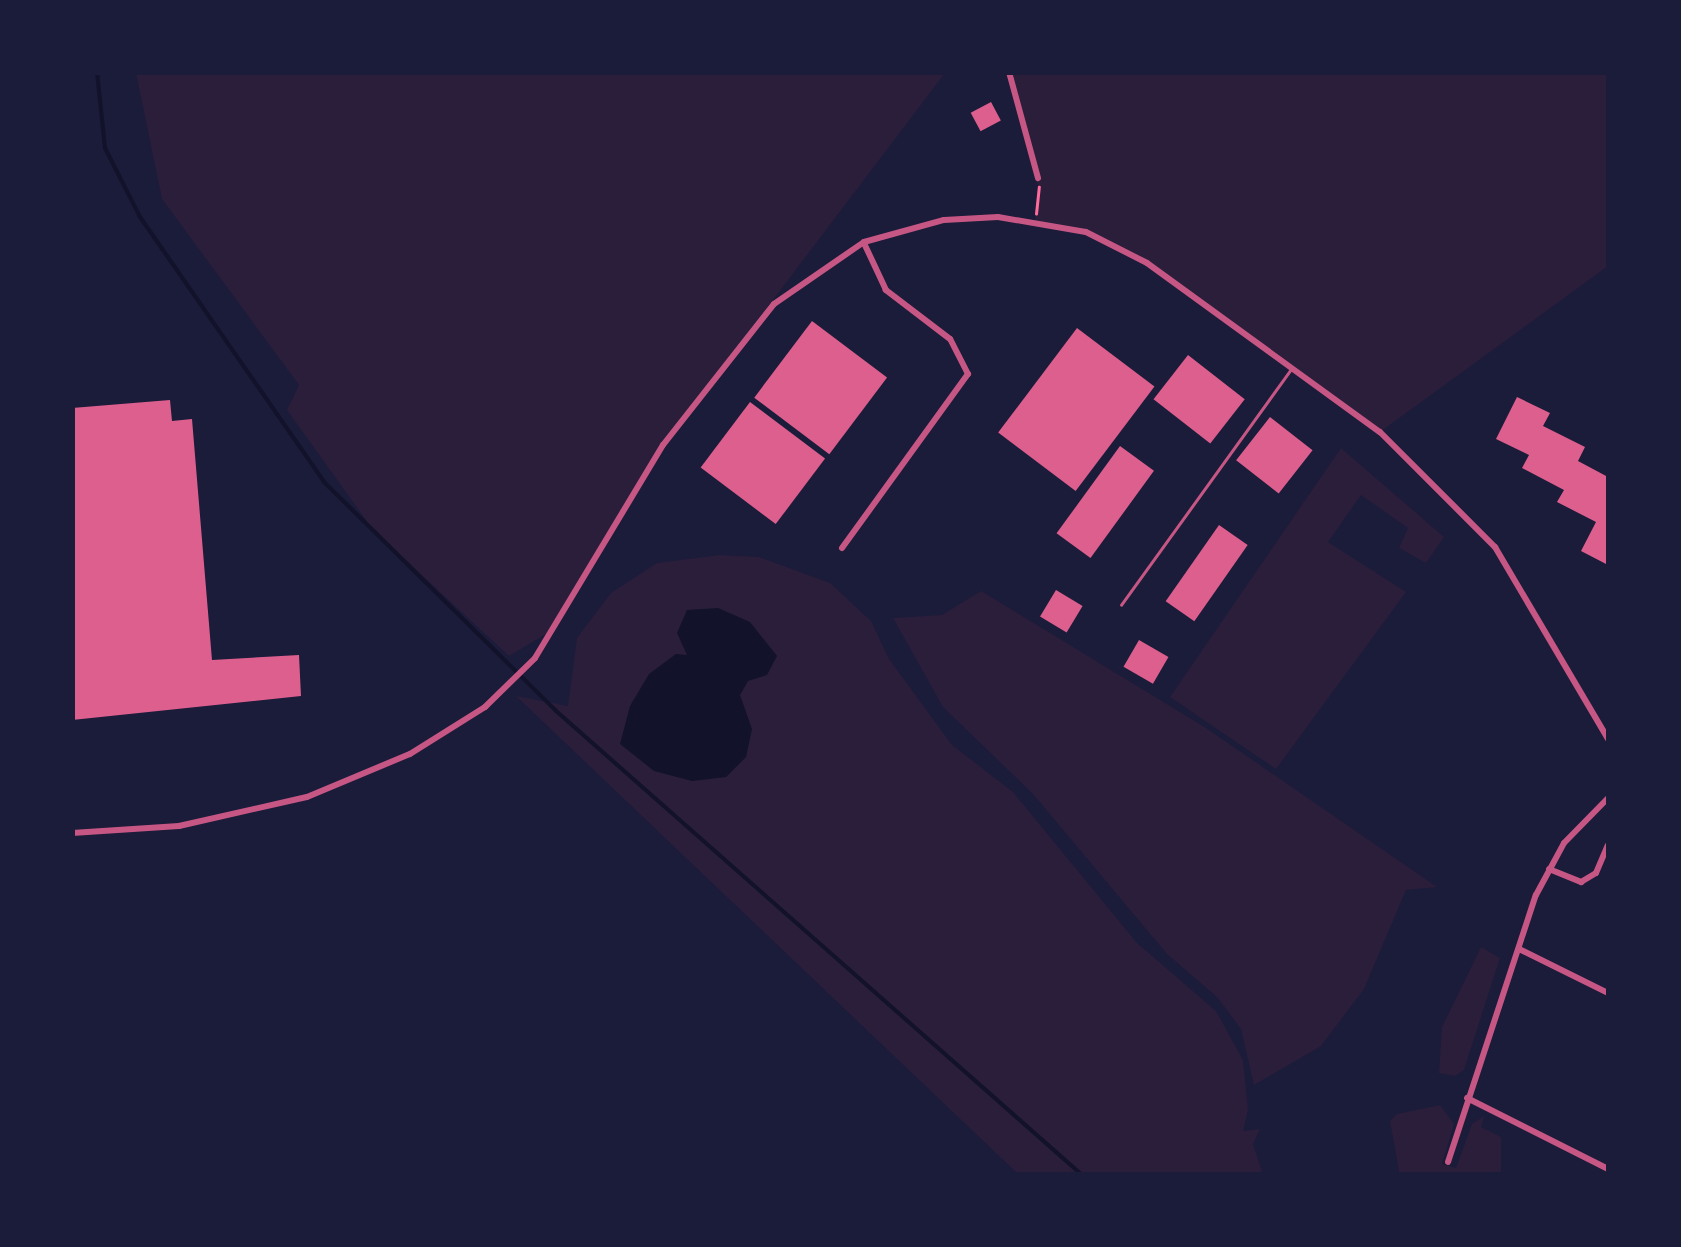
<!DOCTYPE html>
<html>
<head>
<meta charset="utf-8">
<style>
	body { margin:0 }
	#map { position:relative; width:1681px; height:1247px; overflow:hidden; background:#1b1b3a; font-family:"Open Sans",sans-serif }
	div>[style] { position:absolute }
	.green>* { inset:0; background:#2a1e3b }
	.water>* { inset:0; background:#12122b }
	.stream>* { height:4px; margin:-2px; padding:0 2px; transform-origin:2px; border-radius:2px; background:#12122b }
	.building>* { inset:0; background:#dd5f8e; transform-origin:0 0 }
	.path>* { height:2.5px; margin:-1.25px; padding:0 1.25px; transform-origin:1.25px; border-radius:1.25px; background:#ff6b9d }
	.service>* { height:2.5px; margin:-1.25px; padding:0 1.25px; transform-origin:1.25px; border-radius:1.25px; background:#c65784 }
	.minor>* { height:6px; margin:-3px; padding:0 3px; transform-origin:3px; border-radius:3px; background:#c65784 }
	span { translate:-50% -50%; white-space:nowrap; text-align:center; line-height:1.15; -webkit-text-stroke:8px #1b1b3a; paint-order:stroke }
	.frame { position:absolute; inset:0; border:75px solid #1b1b3a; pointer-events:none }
</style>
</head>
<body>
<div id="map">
	<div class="green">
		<i style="clip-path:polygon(136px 73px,945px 73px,663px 445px,551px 631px,509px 656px,373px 530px,287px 410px,299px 385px,162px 199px)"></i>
		<i style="clip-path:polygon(1008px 73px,1608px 73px,1608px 266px,1380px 432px,1147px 263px,1086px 232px,1035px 220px,1039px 190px)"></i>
		<i style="clip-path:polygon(1341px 448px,1444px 537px,1426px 563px,1399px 548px,1408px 528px,1361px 495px,1328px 542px,1406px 592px,1276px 769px,1170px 697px)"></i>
		<i style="clip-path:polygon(720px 555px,759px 557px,830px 583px,871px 621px,889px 659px,952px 745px,1013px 792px,1137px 943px,1216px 1011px,1243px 1060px,1248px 1110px,1243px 1131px,1260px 1129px,1253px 1144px,1263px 1174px,1018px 1174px,516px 696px,568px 706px,577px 638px,611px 593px,657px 563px)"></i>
		<i style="clip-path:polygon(981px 591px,1206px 728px,1437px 887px,1406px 890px,1364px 989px,1321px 1046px,1254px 1085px,1241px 1029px,1217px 997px,1167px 954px,1033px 794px,943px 707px,893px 618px,942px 615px)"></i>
		<i style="clip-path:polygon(1481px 947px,1500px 958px,1464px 1070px,1455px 1076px,1439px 1073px,1442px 1027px)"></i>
		<i style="clip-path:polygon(1440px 1105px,1454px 1124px,1442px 1164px,1456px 1168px,1472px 1124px,1484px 1116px,1481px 1127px,1501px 1137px,1501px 1174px,1391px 1174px,1399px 1171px,1390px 1121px,1397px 1114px)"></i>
	</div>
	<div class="water">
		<i style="clip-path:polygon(718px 608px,750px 622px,777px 656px,767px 675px,748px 681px,740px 695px,752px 729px,746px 757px,726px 777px,692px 781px,654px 771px,620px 744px,630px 706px,649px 674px,676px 654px,687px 655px,677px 633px,687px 610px)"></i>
	</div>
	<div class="stream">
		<i style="left:97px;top:72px;width:76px;rotate:84deg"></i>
		<i style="left:105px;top:148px;width:77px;rotate:63.1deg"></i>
		<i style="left:140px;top:217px;width:323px;rotate:55.2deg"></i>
		<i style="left:324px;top:482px;width:325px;rotate:44.6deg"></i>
		<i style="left:555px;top:710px;width:701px;rotate:41.42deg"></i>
	</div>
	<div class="building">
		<i style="left:991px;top:102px;width:21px;height:23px;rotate:62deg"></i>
		<i style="left:812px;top:321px;width:94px;height:96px;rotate:37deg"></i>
		<i style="left:1077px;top:328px;width:97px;height:131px;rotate:37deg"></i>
		<i style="left:1188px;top:355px;width:72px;height:56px;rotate:38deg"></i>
		<i style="clip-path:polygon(1517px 397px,1550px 413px,1543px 426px,1585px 447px,1578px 461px,1608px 477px,1608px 565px,1581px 551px,1596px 522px,1557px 502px,1564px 490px,1522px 468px,1529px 455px,1496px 439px)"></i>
		<i style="clip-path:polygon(170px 400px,172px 421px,192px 419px,212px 660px,299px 655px,301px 696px,72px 720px,72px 408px)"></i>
		<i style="left:750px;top:402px;width:94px;height:82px;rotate:37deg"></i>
		<i style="left:1270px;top:417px;width:54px;height:55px;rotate:38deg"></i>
		<i style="left:1120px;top:446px;width:42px;height:108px;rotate:36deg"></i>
		<i style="left:1219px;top:525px;width:35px;height:93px;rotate:35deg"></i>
		<i style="left:1056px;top:590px;width:31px;height:31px;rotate:31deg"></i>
		<i style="left:1139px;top:640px;width:34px;height:31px;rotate:30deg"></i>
	</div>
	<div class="path">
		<i style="left:1036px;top:214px;width:27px;rotate:-84deg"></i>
	</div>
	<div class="service">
		<i style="left:1121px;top:605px;width:291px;rotate:-54.2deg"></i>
	</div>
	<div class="minor">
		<i style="left:1009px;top:72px;width:110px;rotate:74.7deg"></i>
		<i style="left:842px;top:548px;width:215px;rotate:-54.1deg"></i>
		<i style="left:968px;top:374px;width:39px;rotate:-117deg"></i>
		<i style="left:950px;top:339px;width:81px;rotate:-142.6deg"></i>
		<i style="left:886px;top:290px;width:52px;rotate:-115.1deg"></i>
		<i style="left:72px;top:833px;width:107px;rotate:-3.7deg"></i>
		<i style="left:179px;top:826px;width:131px;rotate:-12.8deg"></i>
		<i style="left:307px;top:797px;width:112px;rotate:-22.7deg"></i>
		<i style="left:410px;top:754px;width:89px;rotate:-32.1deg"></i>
		<i style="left:485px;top:707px;width:70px;rotate:-44.4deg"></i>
		<i style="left:535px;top:658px;width:249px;rotate:-59deg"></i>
		<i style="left:663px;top:445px;width:179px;rotate:-51.8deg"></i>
		<i style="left:774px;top:304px;width:109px;rotate:-34.6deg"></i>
		<i style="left:864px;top:242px;width:83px;rotate:-15.4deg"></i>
		<i style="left:944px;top:220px;width:54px;rotate:-3.2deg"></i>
		<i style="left:998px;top:217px;width:89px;rotate:9.7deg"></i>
		<i style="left:1086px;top:232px;width:68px;rotate:26.9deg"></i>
		<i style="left:1147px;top:263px;width:288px;rotate:36deg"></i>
		<i style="left:1380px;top:432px;width:163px;rotate:45deg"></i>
		<i style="left:1495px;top:547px;width:223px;rotate:59.5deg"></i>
		<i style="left:1549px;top:869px;width:35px;rotate:22deg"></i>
		<i style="left:1581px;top:882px;width:17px;rotate:-31deg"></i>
		<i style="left:1596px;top:873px;width:30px;rotate:-67deg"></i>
		<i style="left:1519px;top:949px;width:99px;rotate:26.3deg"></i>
		<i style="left:1467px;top:1098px;width:158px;rotate:26.7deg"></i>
		<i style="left:1448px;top:1162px;width:281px;rotate:-71.8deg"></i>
		<i style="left:1536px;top:895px;width:59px;rotate:-61.7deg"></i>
		<i style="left:1564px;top:843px;width:63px;rotate:-45.6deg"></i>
	</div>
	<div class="frame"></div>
</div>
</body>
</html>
